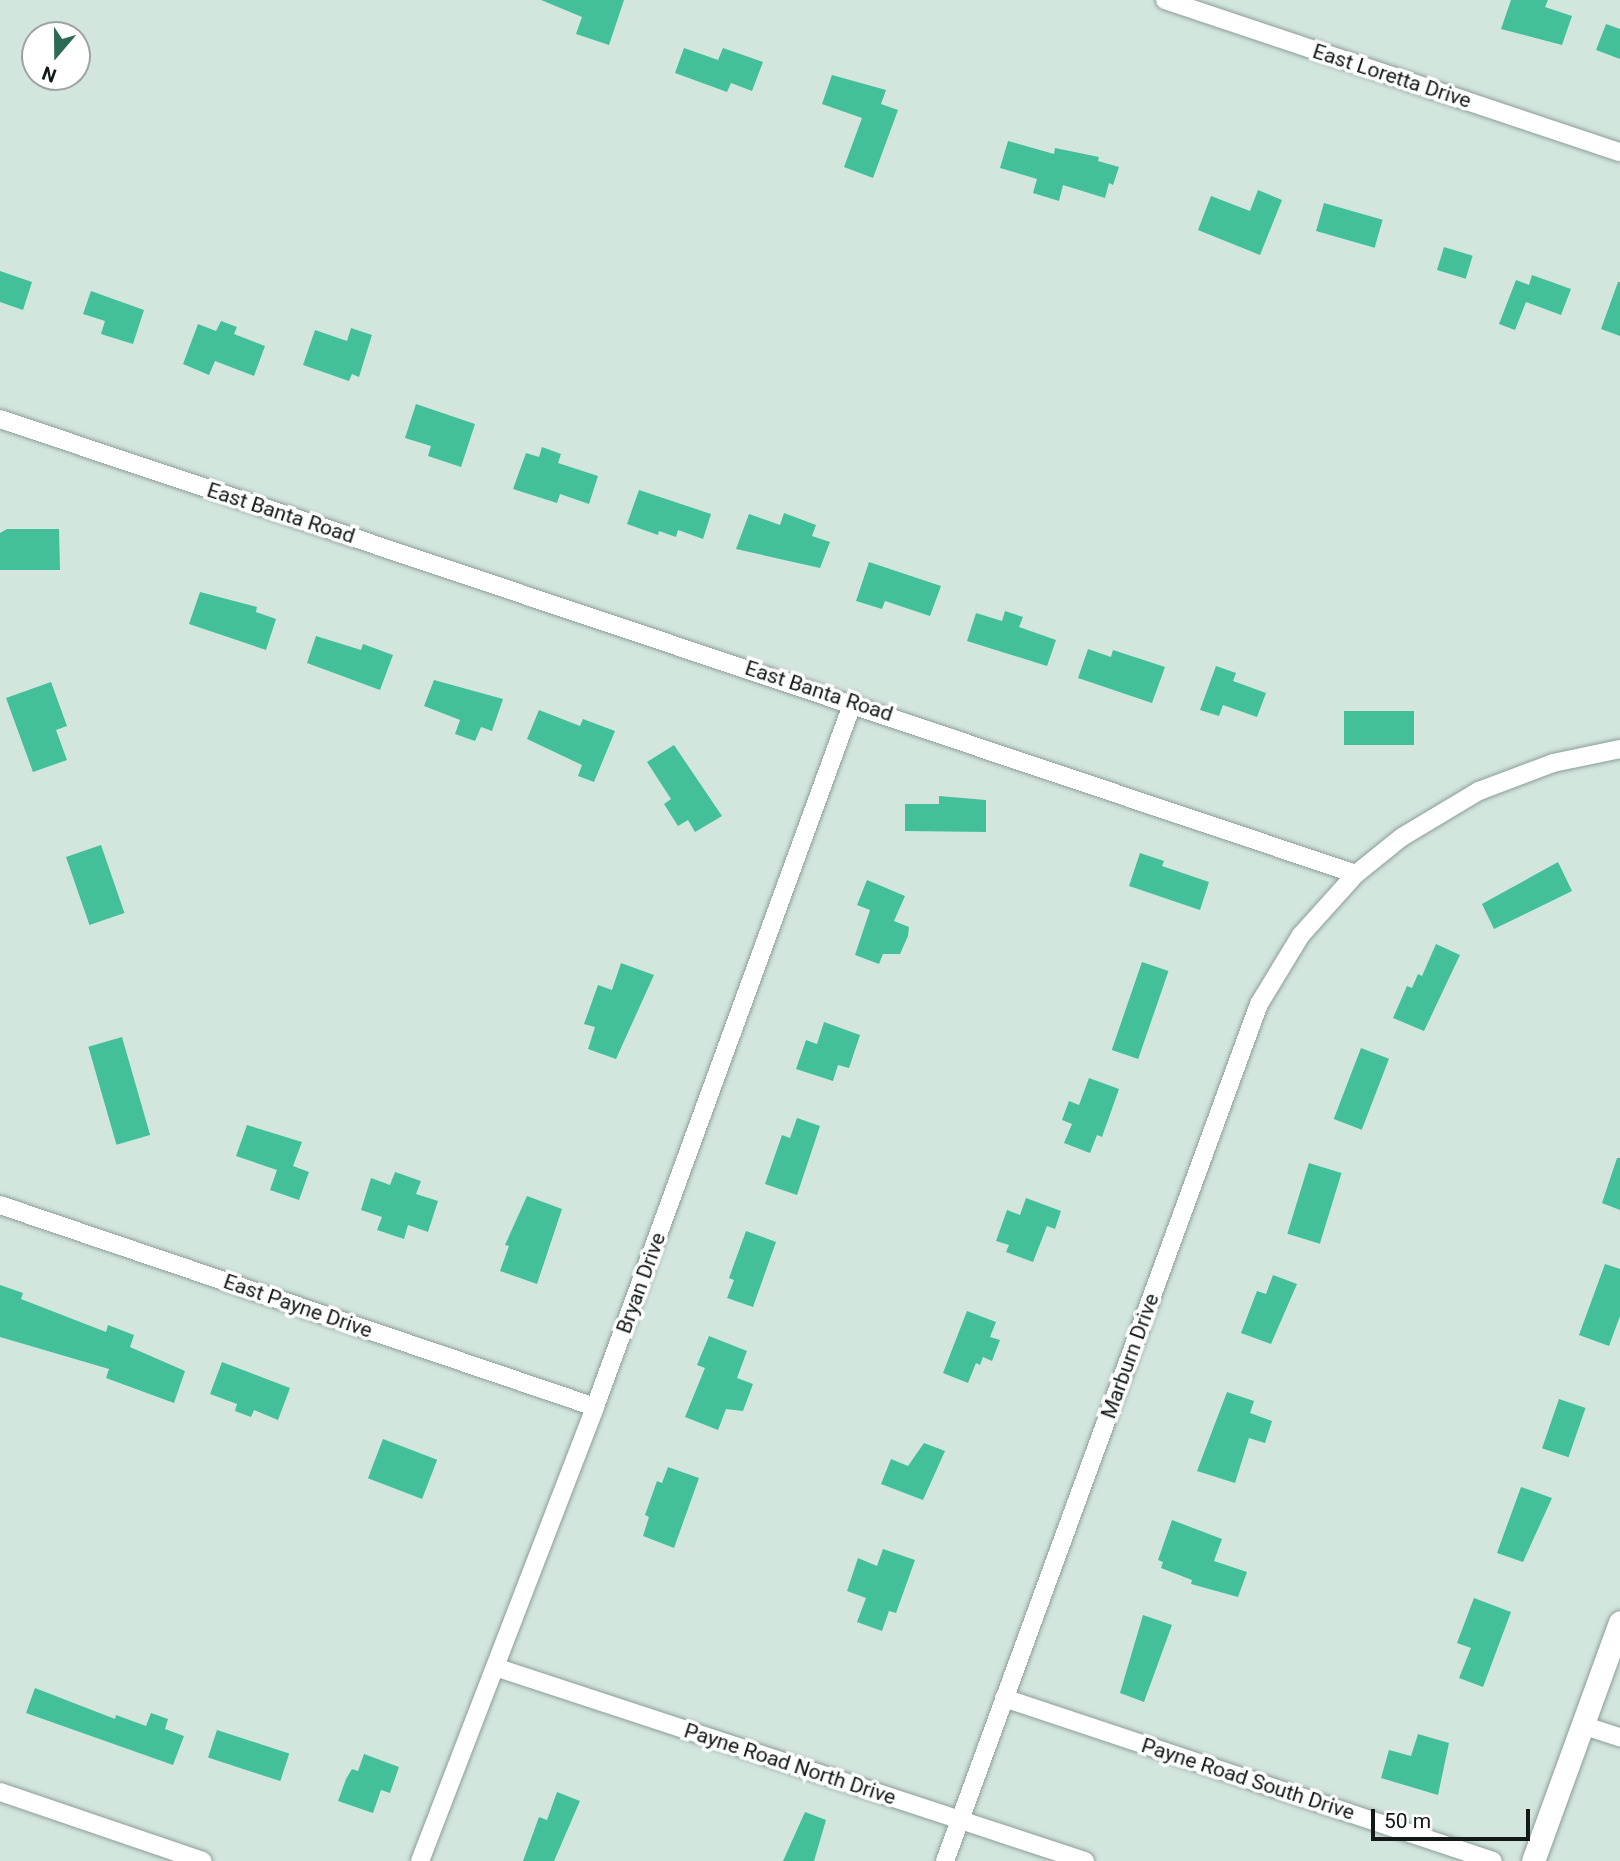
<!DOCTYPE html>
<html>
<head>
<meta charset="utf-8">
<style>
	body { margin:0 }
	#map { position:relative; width:1620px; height:1861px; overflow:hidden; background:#d3e6de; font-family:Roboto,sans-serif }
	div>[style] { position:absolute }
	.building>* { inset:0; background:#43c09a; transform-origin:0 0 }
	.roads { filter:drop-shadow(0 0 2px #8c9e97) drop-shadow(0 0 2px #8c9e97) }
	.minor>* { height:18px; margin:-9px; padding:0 9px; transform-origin:9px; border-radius:9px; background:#fff }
	.tertiary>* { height:23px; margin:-11.5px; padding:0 11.5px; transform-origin:11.5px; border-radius:11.5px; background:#fff }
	span { translate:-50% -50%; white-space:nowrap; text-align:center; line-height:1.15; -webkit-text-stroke:7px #fff; paint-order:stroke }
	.street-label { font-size:21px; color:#121916 }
	.north { position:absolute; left:21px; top:21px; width:70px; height:70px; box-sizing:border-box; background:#fff; border:2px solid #a0a3a2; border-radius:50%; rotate:200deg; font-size:19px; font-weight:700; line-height:28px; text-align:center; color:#121916 }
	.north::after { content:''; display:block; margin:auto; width:24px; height:32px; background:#2c6a55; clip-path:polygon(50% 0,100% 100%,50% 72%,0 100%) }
	.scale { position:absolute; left:1371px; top:1809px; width:159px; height:32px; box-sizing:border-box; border:4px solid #121916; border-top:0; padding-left:9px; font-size:21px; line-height:24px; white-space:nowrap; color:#121916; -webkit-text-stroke:5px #fff; paint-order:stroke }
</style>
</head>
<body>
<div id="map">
	<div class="building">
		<i style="clip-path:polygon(541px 0,624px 0,609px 45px,576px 34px,582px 17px)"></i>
		<i style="clip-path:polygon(1511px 0,1548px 0,1545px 7px,1572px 16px,1562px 45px,1501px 29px)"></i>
		<i style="clip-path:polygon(1606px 24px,1620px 29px,1620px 59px,1596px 50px)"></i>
		<i style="clip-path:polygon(684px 48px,718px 60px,723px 48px,763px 62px,752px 91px,731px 83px,727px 92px,675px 73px)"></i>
		<i style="clip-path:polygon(832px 75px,886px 90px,881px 104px,898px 110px,873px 178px,844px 167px,862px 118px,822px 104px)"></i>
		<i style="clip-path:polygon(1008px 141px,1054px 154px,1055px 148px,1099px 157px,1098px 161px,1119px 167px,1113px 185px,1109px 183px,1105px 198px,1063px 185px,1059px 201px,1033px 193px,1037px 179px,1000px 168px)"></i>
		<i style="clip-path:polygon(1258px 190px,1282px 200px,1260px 255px,1198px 230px,1211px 196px,1250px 211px)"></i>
		<i style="left:1324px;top:203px;width:61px;height:29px;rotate:16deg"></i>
		<i style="left:1444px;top:247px;width:30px;height:24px;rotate:17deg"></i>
		<i style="clip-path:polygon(0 271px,32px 282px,23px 310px,0 302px)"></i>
		<i style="clip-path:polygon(1532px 275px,1571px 289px,1561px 315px,1526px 302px,1515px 330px,1499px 324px,1516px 280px,1529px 285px)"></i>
		<i style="clip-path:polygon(1618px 282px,1620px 282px,1620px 336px,1601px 329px)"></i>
		<i style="clip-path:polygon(91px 291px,144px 310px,133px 344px,101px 334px,105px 321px,83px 314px)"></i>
		<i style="clip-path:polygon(221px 321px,237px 327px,234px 334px,265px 346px,254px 376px,215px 361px,209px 375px,183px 364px,198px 324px,216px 331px)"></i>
		<i style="clip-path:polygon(351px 328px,372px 335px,359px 377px,352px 374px,349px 381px,303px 365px,315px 330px,347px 341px)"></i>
		<i style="clip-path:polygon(416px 404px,475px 424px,461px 467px,428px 456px,431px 446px,405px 438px)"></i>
		<i style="clip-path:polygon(542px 447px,561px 454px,558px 463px,598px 476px,589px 504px,560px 494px,557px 503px,513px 489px,526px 453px,539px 457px)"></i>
		<i style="clip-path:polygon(639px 490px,711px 514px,703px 539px,678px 530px,676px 537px,659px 531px,658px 535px,627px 524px)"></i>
		<i style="clip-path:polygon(784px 513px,816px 525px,812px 536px,830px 542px,820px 568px,736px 549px,749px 514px,780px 525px)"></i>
		<i style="clip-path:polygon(7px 529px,59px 529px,60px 570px,0 570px,0 533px)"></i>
		<i style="clip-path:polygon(869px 562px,941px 586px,930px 616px,885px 601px,882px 609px,856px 601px)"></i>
		<i style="clip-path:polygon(200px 592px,257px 607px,256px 612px,276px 619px,266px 650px,189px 624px)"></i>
		<i style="clip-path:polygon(1005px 611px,1023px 617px,1019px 627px,1056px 640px,1047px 666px,967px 641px,976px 613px,1002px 621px)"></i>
		<i style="clip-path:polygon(316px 636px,361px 650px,363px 644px,393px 655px,380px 690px,307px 663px)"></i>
		<i style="clip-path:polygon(1088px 649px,1111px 657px,1113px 650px,1165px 667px,1152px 703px,1078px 678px)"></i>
		<i style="clip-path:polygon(1216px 666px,1236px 673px,1233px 681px,1266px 693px,1257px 717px,1223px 705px,1219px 716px,1200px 710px)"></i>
		<i style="clip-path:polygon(434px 680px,503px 699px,492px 731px,481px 727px,475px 741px,455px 734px,460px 720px,424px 706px)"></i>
		<i style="clip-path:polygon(51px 682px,67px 726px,56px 730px,67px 760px,33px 772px,6px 698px)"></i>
		<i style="clip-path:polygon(539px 710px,580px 726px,583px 719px,615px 731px,594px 782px,578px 776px,582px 765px,527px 739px)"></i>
		<i style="left:1344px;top:711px;width:70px;height:34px"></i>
		<i style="clip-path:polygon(674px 745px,722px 816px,695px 832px,688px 820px,678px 826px,664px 804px,671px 799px,647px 762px)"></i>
		<i style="clip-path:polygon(939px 796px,986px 800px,986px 832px,905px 831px,905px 804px,939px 804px)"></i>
		<i style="left:101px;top:845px;width:72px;height:37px;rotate:71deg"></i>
		<i style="clip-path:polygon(1140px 853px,1164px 861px,1162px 866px,1209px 882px,1200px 910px,1129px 886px)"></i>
		<i style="clip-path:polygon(1558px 862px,1572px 891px,1494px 929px,1482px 904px)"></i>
		<i style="clip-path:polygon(867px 880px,905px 896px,894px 921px,909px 927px,908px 936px,900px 954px,883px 954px,879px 964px,855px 955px,870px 910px,857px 905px)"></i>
		<i style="clip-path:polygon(1436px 944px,1460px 955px,1424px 1031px,1393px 1018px,1407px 986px,1412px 988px,1418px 974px,1422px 976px)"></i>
		<i style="left:1142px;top:962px;width:28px;height:93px;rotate:19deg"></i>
		<i style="clip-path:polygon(621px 963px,654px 975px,616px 1059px,588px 1049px,595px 1027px,584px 1024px,598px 985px,612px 990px)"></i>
		<i style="clip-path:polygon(824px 1022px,860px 1035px,849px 1068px,838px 1065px,833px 1081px,796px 1069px,806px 1040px,817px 1044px)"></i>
		<i style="left:122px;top:1037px;width:102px;height:35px;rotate:74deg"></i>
		<i style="left:1361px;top:1048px;width:30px;height:76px;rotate:21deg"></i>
		<i style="clip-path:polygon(1089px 1078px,1119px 1089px,1102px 1137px,1097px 1135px,1090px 1153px,1064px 1143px,1072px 1124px,1062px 1120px,1069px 1101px,1079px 1105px)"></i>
		<i style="clip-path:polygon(797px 1118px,820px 1126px,797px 1195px,765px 1184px,782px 1135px,790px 1138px)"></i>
		<i style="clip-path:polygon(247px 1125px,302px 1142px,293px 1166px,309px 1172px,299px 1200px,270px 1190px,277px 1170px,236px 1156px)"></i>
		<i style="clip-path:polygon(1617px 1158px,1620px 1158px,1620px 1210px,1602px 1203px)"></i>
		<i style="left:1309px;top:1163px;width:34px;height:74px;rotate:17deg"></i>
		<i style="clip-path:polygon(395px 1172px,421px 1181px,416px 1194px,438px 1201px,428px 1232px,408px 1225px,404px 1239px,377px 1230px,382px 1217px,361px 1210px,371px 1178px,390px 1185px)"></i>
		<i style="clip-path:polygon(527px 1196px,562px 1209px,537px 1284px,500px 1271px,509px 1246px,505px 1245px)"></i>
		<i style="clip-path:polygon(1026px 1198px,1061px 1211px,1055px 1229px,1047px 1226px,1033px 1262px,1006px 1252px,1009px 1245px,996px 1241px,1007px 1210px,1020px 1215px)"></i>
		<i style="clip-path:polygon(746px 1231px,776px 1242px,753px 1307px,727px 1298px,734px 1280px,729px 1278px)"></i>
		<i style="clip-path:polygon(1605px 1264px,1620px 1269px,1620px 1316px,1609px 1346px,1579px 1335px)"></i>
		<i style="clip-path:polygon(1273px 1275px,1297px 1284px,1271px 1344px,1241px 1333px,1257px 1291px,1266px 1294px)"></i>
		<i style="clip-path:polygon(0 1285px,23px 1293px,21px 1299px,106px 1332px,108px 1325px,134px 1335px,130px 1347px,185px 1371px,174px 1403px,106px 1378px,109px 1369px,0 1337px)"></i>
		<i style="clip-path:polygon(967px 1311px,996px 1322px,990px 1337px,1000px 1340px,992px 1361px,983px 1357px,980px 1365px,976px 1363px,968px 1383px,943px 1373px)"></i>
		<i style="clip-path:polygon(709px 1336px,747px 1351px,737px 1378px,753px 1384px,743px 1411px,726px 1409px,718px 1430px,685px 1417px,705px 1368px,697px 1365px)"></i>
		<i style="clip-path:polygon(222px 1362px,290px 1388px,278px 1420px,254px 1410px,251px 1417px,235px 1411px,237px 1404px,210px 1394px)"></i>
		<i style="clip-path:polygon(1227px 1392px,1254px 1401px,1250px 1413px,1272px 1421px,1265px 1443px,1249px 1438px,1235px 1483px,1197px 1471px)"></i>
		<i style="left:1559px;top:1399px;width:28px;height:52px;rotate:19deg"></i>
		<i style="left:383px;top:1439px;width:58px;height:42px;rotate:21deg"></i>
		<i style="clip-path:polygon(924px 1443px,945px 1451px,923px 1500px,881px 1484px,891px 1459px,908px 1466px)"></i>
		<i style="clip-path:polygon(668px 1467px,699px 1478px,674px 1548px,643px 1536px,649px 1517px,645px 1515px,657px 1481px,662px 1483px)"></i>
		<i style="clip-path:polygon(1521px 1487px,1552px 1498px,1523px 1562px,1497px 1553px)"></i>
		<i style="clip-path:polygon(1172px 1520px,1222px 1539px,1214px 1561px,1247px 1572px,1238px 1597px,1191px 1584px,1192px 1580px,1161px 1568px,1163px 1562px,1158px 1560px)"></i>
		<i style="clip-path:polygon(883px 1549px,915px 1560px,896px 1613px,889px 1611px,882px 1631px,857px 1622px,866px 1598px,847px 1591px,858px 1558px,877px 1566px)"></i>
		<i style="clip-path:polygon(1474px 1598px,1511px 1612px,1483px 1687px,1459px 1678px,1471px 1648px,1457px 1643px)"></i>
		<i style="clip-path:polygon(1143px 1615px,1172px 1625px,1144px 1702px,1120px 1693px)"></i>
		<i style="clip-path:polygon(35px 1688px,115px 1719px,116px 1715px,146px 1726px,151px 1713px,168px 1719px,165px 1729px,184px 1736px,173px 1765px,26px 1713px)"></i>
		<i style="left:217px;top:1730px;width:76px;height:29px;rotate:18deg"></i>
		<i style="clip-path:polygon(1418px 1734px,1449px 1743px,1438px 1795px,1381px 1778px,1389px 1750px,1411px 1756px)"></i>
		<i style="clip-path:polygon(364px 1754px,399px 1767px,390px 1793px,381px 1790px,373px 1813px,338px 1801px,346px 1779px,352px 1769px,358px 1771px)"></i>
		<i style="clip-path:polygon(557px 1792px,580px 1801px,554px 1861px,523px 1861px,539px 1817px,547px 1820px)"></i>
		<i style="clip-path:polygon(805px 1812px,826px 1820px,814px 1861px,783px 1861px)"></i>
	</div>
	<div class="roads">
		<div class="minor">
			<i style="left:1165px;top:0;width:480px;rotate:18.5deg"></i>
			<i style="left:0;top:419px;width:1430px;rotate:18.55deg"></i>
			<i style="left:1356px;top:874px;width:59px;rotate:-38.8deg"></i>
			<i style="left:1402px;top:837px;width:90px;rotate:-30.9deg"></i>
			<i style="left:1479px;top:791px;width:79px;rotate:-20.7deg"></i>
			<i style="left:1553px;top:763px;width:68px;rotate:-11.8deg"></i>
			<i style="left:0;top:1205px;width:628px;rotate:18.75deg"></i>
			<i style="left:495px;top:1667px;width:621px;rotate:18.2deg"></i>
			<i style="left:1004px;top:1698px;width:515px;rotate:18.43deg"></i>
			<i style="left:1582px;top:1725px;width:40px;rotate:18deg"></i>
			<i style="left:0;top:1792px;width:214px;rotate:18.8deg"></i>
			<i style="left:420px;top:1861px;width:487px;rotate:-68.9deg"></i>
			<i style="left:595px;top:1407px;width:751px;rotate:-69.9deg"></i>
			<i style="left:945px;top:1861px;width:913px;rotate:-69.88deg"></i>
			<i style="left:1259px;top:1004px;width:81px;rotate:-58.7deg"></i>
			<i style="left:1301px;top:935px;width:82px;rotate:-48deg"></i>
		</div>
		<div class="tertiary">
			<i style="left:1533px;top:1861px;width:254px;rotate:-70deg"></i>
		</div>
	</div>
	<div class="street-label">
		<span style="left:1392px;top:76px;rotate:18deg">East Loretta Drive</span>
		<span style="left:281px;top:513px;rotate:18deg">East Banta Road</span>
		<span style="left:819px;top:691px;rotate:18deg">East Banta Road</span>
		<span style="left:641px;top:1283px;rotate:-70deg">Bryan Drive</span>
		<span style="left:298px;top:1306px;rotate:19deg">East Payne Drive</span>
		<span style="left:1130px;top:1356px;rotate:-70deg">Marburn Drive</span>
		<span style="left:790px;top:1764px;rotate:18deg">Payne Road North Drive</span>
		<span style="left:1248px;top:1779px;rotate:18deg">Payne Road South Drive</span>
	</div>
	<div class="north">N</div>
	<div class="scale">50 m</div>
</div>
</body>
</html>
